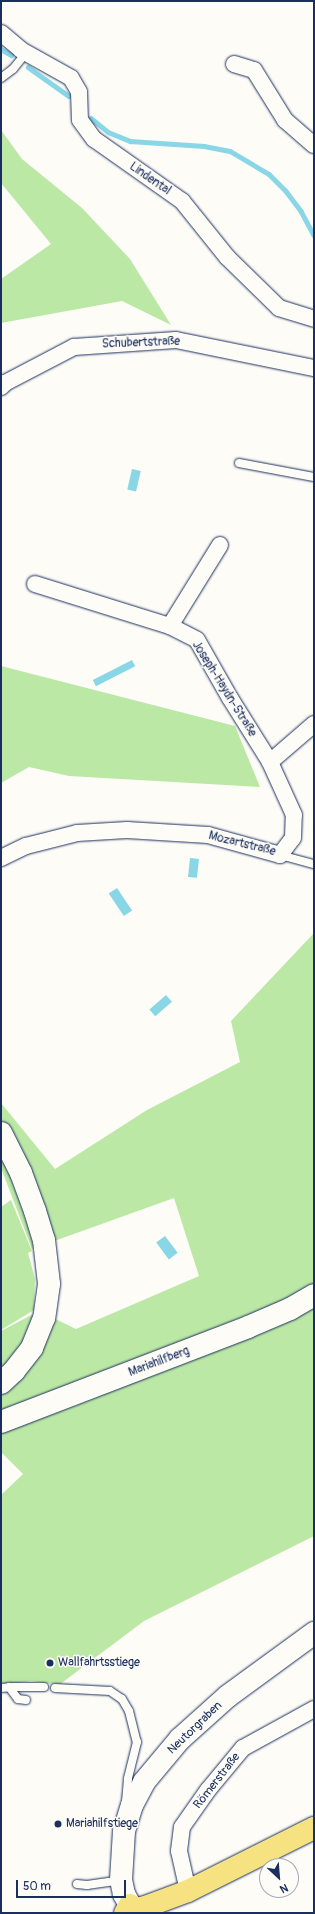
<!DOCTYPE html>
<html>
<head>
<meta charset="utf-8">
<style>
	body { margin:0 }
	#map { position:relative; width:315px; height:1914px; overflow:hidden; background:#fdfcf7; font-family:Pangolin,sans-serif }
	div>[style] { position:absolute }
	.green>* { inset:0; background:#bce8a5 }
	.water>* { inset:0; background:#88d6e6; transform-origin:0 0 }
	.stream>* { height:4.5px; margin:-2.25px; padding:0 2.25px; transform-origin:2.25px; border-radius:2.25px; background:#88d6e6 }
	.roads { filter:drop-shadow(0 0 1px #1b2f5e) drop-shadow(0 0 1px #1b2f5e) }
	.lane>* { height:8px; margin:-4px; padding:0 4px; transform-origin:4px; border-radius:4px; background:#fdfcf7 }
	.street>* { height:16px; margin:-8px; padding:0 8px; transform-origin:8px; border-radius:8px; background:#fdfcf7 }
	.secondary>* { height:22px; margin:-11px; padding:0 11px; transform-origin:11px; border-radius:11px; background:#fdfcf7 }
	.primary>* { height:22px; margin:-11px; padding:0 11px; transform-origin:11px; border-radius:11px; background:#f6e281 }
	.dots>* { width:11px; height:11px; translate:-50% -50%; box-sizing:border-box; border:2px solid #fdfcf7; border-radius:50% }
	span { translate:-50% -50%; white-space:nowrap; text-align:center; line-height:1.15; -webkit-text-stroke:3px #fdfcf7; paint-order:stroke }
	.street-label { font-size:12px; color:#1b2f5e }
	.poi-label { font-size:12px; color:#1b2f5e }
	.left { translate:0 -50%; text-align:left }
	.frame { position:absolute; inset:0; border:2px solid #1b2f5e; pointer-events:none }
	.north { position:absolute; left:259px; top:1858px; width:40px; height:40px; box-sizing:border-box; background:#fdfcf7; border:1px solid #a3aaba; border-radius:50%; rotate:154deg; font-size:11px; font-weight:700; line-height:16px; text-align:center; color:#1b2f5e }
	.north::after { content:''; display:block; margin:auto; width:14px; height:18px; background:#1b2f5e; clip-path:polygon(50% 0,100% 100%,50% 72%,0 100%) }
	.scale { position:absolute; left:16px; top:1880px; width:110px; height:18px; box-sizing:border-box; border:2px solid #1b2f5e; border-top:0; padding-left:5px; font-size:12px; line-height:14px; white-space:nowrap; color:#1b2f5e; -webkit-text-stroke:3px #fdfcf7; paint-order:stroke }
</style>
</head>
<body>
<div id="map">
	<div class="green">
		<i style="clip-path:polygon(1px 130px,22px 159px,82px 208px,130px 259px,171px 325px,122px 301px,1px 323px,1px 279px,51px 244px,1px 183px)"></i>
		<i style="clip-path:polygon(1px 666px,235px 726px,260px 787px,69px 776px,29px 767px,1px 783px)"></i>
		<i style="clip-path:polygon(314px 933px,314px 1536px,144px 1621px,59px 1685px,32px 1681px,1px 1685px,1px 1495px,23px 1474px,1px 1452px,1px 1331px,39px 1311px,76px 1329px,199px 1276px,174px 1198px,32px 1249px,1px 1168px,1px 1103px,55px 1169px,147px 1110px,240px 1062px,231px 1021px)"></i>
		<i style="clip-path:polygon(11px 1200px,32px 1251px,28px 1253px,35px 1279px,34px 1310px,1px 1330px,1px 1207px)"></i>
	</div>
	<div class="water">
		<i style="left:132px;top:469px;width:9px;height:21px;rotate:13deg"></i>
		<i style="left:132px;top:660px;width:7px;height:44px;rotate:63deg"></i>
		<i style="left:190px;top:858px;width:9px;height:19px;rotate:6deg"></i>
		<i style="left:117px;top:888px;width:27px;height:10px;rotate:56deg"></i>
		<i style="left:166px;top:995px;width:9px;height:22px;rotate:49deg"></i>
		<i style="left:165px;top:1236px;width:21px;height:11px;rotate:53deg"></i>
	</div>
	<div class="stream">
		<i style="left:1px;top:49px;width:12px;rotate:31deg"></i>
		<i style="left:28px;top:67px;width:50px;rotate:35.3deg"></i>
		<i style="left:91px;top:118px;width:22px;rotate:39deg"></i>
		<i style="left:108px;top:132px;width:24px;rotate:22deg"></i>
		<i style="left:130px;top:141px;width:74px;rotate:3.9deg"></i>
		<i style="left:204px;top:146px;width:26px;rotate:11deg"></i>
		<i style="left:230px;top:151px;width:45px;rotate:30.5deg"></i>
		<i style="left:269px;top:174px;width:24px;rotate:45deg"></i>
		<i style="left:286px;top:191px;width:25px;rotate:53deg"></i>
		<i style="left:301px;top:211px;width:27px;rotate:62deg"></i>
	</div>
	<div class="roads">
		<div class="lane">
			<i style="left:1px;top:78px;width:15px;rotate:-37deg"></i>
			<i style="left:13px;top:69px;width:21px;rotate:-51deg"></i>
			<i style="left:239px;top:463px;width:76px;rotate:10.6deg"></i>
			<i style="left:280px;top:855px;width:35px;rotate:15deg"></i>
			<i style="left:9px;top:1687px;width:15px;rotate:53deg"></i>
			<i style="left:18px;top:1699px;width:8px;rotate:7deg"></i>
			<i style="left:1px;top:1688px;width:12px;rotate:-5deg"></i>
			<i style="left:13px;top:1687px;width:31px"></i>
			<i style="left:55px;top:1688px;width:55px;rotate:3.1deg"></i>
			<i style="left:110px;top:1691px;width:14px;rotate:34deg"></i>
			<i style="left:122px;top:1699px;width:14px;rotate:60deg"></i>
			<i style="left:129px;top:1711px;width:32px;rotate:76deg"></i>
			<i style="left:137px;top:1742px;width:38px;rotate:104deg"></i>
			<i style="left:128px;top:1779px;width:21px;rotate:95deg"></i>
			<i style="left:77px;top:1884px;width:10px;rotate:6deg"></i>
			<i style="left:87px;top:1885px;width:34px;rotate:-8deg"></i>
		</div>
		<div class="street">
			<i style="left:1px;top:33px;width:26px;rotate:40deg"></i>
			<i style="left:21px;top:50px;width:57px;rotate:29.2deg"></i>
			<i style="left:71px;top:78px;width:16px;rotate:60deg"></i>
			<i style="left:79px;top:92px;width:28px;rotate:88deg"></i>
			<i style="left:80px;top:120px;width:24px;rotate:54deg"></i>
			<i style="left:94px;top:139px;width:108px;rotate:35.2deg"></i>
			<i style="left:182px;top:201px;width:72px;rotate:51.2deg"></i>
			<i style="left:227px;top:257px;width:73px;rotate:44.4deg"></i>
			<i style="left:279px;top:308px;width:37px;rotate:17deg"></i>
			<i style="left:234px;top:64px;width:21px;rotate:17deg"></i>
			<i style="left:254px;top:70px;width:59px;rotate:58.2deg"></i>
			<i style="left:285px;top:120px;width:38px;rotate:41deg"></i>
			<i style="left:1px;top:387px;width:6px;rotate:-45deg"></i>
			<i style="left:5px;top:383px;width:78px;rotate:-27.6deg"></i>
			<i style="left:74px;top:347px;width:102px;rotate:-3.9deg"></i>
			<i style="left:176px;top:340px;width:141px;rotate:11.5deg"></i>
			<i style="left:220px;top:545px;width:95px;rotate:121.7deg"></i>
			<i style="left:170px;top:626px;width:30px;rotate:27deg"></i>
			<i style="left:197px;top:640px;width:67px;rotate:60.4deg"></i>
			<i style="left:230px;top:698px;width:75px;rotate:58deg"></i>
			<i style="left:35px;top:584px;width:141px;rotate:17.3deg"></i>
			<i style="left:1px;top:858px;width:28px;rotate:-26deg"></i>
			<i style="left:26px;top:846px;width:53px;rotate:-14.3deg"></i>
			<i style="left:77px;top:833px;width:50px;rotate:-3.4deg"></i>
			<i style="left:127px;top:830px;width:81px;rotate:3.5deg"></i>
			<i style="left:208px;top:835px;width:75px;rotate:15.5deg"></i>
			<i style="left:280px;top:855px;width:21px;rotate:-53deg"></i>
			<i style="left:293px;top:838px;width:23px;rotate:-88deg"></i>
			<i style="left:294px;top:815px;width:58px;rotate:-114.4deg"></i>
			<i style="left:270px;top:762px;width:58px;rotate:-40.8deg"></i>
			<i style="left:188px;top:1891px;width:41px;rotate:-102.7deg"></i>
			<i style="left:179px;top:1851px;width:24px;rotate:-83deg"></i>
			<i style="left:182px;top:1827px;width:45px;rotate:-54.9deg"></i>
			<i style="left:208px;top:1790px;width:55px;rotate:-50.2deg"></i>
			<i style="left:243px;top:1748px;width:81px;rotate:-28.8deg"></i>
		</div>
		<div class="secondary">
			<i style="left:1px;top:1133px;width:45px;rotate:63.4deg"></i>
			<i style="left:21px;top:1173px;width:40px;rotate:69.8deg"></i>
			<i style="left:35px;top:1211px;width:30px;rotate:73deg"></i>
			<i style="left:44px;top:1240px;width:44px;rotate:83.5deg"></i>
			<i style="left:49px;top:1284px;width:34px;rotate:98deg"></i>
			<i style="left:44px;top:1318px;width:32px;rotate:112deg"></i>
			<i style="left:32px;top:1348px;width:29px;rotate:128deg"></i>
			<i style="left:14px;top:1371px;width:18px;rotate:137deg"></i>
			<i style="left:1px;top:1422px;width:265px;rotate:-21deg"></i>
			<i style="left:248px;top:1327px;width:46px;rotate:-23.2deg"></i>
			<i style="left:290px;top:1309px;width:28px;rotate:-30deg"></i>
			<i style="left:130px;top:1905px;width:13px;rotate:-119deg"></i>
			<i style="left:124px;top:1894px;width:14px;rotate:-102deg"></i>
			<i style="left:121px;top:1880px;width:49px;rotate:-86.5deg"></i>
			<i style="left:124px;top:1831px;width:27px;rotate:-73deg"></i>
			<i style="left:132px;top:1805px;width:26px;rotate:-62deg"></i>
			<i style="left:144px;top:1782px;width:56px;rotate:-50.1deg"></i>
			<i style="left:180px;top:1739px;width:64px;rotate:-41.9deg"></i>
			<i style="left:228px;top:1696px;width:107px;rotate:-36.2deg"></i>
		</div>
		<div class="primary">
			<i style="left:125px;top:1913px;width:9px;rotate:-58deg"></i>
			<i style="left:130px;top:1905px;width:8px;rotate:30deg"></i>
			<i style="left:137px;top:1909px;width:8px;rotate:-14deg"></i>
			<i style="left:145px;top:1907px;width:46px;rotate:-20.4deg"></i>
			<i style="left:188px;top:1891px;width:141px;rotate:-26.6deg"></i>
		</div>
	</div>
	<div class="dots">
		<i style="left:50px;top:1663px;background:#1b2f5e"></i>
		<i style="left:58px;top:1824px;background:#1b2f5e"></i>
	</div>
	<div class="street-label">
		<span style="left:150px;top:179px;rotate:35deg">Lindental</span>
		<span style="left:141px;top:343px;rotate:-2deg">Schubertstraße</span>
		<span style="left:224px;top:689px;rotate:58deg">Joseph-Haydn-Straße</span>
		<span style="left:242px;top:844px;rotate:14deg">Mozartstraße</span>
		<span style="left:159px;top:1362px;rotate:-21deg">Mariahilfberg</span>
		<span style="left:195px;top:1728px;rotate:-44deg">Neutorgraben</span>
		<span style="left:217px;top:1781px;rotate:-52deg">Römerstraße</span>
	</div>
	<div class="poi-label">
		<span class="left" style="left:58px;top:1663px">Wallfahrtsstiege</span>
		<span class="left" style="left:66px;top:1824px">Mariahilfstiege</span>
	</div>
	<div class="frame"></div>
	<div class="north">N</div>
	<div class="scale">50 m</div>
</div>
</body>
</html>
